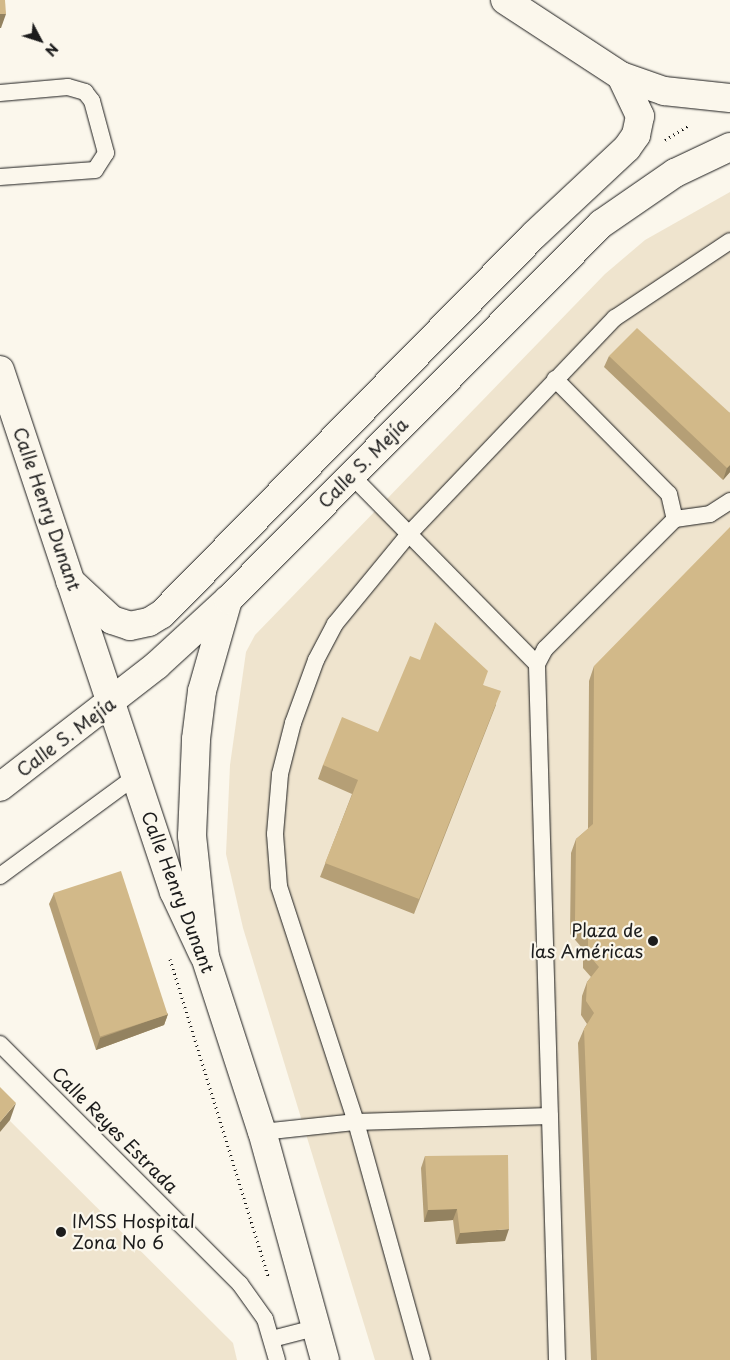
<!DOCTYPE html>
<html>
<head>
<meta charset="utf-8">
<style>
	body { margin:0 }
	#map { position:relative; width:730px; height:1360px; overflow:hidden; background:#fbf7ec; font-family:"Playpen Sans",sans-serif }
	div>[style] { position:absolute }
	.built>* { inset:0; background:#efe4ce }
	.path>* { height:3px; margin-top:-1.5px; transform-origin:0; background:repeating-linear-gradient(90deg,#1c1c1c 0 1px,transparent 0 5px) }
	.roads { filter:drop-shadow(0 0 1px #1c1c1c) drop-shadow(0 0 1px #1c1c1c) }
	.service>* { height:16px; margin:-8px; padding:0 8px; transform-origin:8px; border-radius:8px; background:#fbf7ec }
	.minor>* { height:28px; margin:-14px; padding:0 14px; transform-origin:14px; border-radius:14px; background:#fbf7ec }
	.primary>* { height:28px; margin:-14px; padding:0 14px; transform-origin:14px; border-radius:14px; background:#fbf7ec }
	.wall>* { inset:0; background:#b59f76 }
	.shaded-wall>* { inset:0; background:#938260 }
	.building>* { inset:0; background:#d2b989; transform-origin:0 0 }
	.dots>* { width:14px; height:14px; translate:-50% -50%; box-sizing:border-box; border:2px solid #fbf7ec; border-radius:50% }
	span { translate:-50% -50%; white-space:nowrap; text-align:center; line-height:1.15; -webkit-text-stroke:4.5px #fbf7ec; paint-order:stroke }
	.street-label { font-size:18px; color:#1c1c1c }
	.poi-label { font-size:18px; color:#1c1c1c }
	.right { translate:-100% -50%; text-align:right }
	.left { translate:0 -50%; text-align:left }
	.north { position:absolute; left:15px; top:15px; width:50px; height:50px; -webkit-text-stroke:4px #fbf7ec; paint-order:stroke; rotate:130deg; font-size:14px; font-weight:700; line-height:20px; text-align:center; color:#1c1c1c }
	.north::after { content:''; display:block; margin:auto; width:18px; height:22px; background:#1c1c1c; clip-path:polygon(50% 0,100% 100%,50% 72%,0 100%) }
</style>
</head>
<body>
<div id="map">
	<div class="built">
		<i style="clip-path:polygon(730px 192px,730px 1360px,375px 1360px,243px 928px,226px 854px,230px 765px,246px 652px,255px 635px,605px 274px,645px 240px)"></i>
		<i style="clip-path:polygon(0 1111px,233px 1343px,237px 1360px,0 1360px)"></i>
	</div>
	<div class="path">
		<i style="left:665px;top:140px;width:28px;rotate:-32deg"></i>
		<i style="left:170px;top:959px;width:334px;rotate:72.8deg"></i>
	</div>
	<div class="roads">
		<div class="service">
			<i style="left:0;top:93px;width:68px;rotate:-5deg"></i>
			<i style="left:68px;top:87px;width:18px;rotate:16deg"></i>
			<i style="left:85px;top:92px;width:11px;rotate:52deg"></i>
			<i style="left:92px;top:101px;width:54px;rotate:74.9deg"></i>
			<i style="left:106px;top:153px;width:20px;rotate:123deg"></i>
			<i style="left:95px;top:170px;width:95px;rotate:175.8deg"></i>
			<i style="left:555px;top:379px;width:162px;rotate:45.3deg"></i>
			<i style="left:669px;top:494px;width:26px;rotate:77deg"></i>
			<i style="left:351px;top:475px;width:265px;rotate:45.5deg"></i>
			<i style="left:0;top:876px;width:167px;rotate:-36.3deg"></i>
			<i style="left:0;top:1044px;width:339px;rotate:45deg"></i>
			<i style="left:240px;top:1284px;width:43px;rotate:54.5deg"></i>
			<i style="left:265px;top:1319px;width:43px;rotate:73.7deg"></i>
			<i style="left:262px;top:1132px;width:95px;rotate:-6.1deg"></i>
			<i style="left:356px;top:1122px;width:194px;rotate:-1.8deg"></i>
			<i style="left:272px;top:1339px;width:48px;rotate:-14.6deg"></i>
			<i style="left:422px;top:1360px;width:247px;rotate:-105.5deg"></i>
			<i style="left:356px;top:1122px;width:248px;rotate:-108.1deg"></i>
			<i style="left:279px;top:886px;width:52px;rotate:-94.4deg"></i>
			<i style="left:275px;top:834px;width:60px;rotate:-85.2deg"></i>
			<i style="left:280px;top:774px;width:53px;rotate:-75.7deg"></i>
			<i style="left:293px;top:723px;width:67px;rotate:-69.9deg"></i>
			<i style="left:316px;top:660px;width:41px;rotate:-62.2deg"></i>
			<i style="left:335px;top:624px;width:115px;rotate:-50.6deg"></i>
			<i style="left:408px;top:535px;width:300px;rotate:-46.4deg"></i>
			<i style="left:615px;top:318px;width:138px;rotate:-33.8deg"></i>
			<i style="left:557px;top:1360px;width:696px;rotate:-91.65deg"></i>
			<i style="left:537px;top:664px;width:17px;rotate:-62deg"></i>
			<i style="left:545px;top:649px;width:184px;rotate:-45deg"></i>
			<i style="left:675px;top:519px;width:35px;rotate:-8deg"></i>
			<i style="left:710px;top:514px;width:24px;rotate:-33deg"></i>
		</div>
		<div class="minor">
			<i style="left:505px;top:0;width:139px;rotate:33.2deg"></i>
			<i style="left:621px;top:76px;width:46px;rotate:19.2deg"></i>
			<i style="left:664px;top:91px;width:66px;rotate:6.1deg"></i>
			<i style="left:0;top:370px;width:550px;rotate:71.57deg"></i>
			<i style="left:174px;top:892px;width:68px;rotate:64.9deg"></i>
			<i style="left:70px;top:581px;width:57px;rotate:42.9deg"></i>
			<i style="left:112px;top:620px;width:19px;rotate:18deg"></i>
			<i style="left:130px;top:626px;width:19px;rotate:-12deg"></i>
			<i style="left:149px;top:622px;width:15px;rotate:-32deg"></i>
			<i style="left:162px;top:614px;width:531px;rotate:-45.53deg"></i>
			<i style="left:534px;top:235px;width:127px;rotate:-43.1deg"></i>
			<i style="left:627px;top:148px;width:16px;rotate:-55deg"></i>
			<i style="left:636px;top:135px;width:19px;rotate:-78deg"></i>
			<i style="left:640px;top:116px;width:44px;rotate:-115.4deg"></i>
			<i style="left:0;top:787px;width:199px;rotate:-37.8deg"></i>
			<i style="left:157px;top:665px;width:96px;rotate:-42.5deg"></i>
		</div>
		<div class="primary">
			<i style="left:325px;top:1360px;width:237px;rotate:-105.4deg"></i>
			<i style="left:262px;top:1132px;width:184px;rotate:-108deg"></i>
			<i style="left:205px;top:957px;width:122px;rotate:-96.1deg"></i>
			<i style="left:192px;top:836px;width:97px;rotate:-87.6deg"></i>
			<i style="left:196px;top:739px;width:48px;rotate:-82.9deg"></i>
			<i style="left:202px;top:691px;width:95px;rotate:-74.1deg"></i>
			<i style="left:228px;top:600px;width:530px;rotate:-45.23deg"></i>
			<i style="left:601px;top:224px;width:90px;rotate:-34.6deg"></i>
			<i style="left:675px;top:173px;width:61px;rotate:-25.3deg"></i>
		</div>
	</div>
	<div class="wall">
		<i style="clip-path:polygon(609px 356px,730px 413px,730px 472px,723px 480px,604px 367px)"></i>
		<i style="clip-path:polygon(594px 666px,730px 1360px,591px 1360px,578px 1043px,584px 1029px,587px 1024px,581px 1015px,582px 996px,587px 982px,591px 977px,583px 968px,583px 949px,570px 934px,571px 853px,576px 839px,588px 829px,589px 681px)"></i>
		<i style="clip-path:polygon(483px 685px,496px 705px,414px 914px,320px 877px,352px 794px,318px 779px,323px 765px,378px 732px)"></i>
		<i style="clip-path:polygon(54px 893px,168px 1014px,164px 1025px,96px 1050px,49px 904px)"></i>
		<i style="clip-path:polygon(425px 1156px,505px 1241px,456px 1244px,453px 1220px,424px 1222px,421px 1168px)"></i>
	</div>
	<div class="shaded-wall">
		<i style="clip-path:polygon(0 14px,6px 14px,1px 28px,0 28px)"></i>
		<i style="clip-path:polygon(730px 465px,730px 472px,723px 480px,727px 468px)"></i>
		<i style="clip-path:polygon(168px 1014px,164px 1025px,96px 1050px,100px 1038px)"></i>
		<i style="clip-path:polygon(16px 1103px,10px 1120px,0 1132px,0 1122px)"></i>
		<i style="clip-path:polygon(457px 1209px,453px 1220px,424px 1222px,428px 1210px)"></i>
		<i style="clip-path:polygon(509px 1229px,505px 1241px,456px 1244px,460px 1233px)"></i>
	</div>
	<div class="building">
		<i style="clip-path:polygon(0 0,5px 0,6px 14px,0 14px)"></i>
		<i style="clip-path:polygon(637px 328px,730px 413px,730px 465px,727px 468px,609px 356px)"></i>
		<i style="clip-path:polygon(730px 527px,730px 1360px,597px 1360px,584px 1029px,594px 1013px,586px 1001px,587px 982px,599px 967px,588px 954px,588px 935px,575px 920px,576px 839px,593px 824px,594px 666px)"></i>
		<i style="clip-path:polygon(435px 622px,488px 671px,483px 685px,501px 691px,419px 899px,325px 863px,358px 780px,323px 765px,342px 717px,378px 732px,410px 656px,420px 660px)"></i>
		<i style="left:121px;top:871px;width:151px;height:71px;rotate:72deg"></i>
		<i style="clip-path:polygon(0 1087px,16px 1103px,0 1122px)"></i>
		<i style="clip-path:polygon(508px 1155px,509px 1229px,460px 1233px,457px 1209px,428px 1210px,425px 1156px)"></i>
	</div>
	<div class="dots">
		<i style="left:653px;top:941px;background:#1c1c1c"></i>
		<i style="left:61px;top:1232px;background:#1c1c1c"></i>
	</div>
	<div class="street-label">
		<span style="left:363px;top:463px;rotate:-45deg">Calle S. Mejía</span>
		<span style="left:47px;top:509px;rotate:71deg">Calle Henry Dunant</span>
		<span style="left:66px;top:737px;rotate:-37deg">Calle S. Mejía</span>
		<span style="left:178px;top:892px;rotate:69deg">Calle Henry Dunant</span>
		<span style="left:115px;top:1130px;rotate:45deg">Calle Reyes Estrada</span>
	</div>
	<div class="poi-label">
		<span class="right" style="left:643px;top:941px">Plaza de<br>las Américas</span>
		<span class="left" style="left:72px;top:1232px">IMSS Hospital<br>Zona No 6</span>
	</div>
	<div class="north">N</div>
</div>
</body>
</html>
